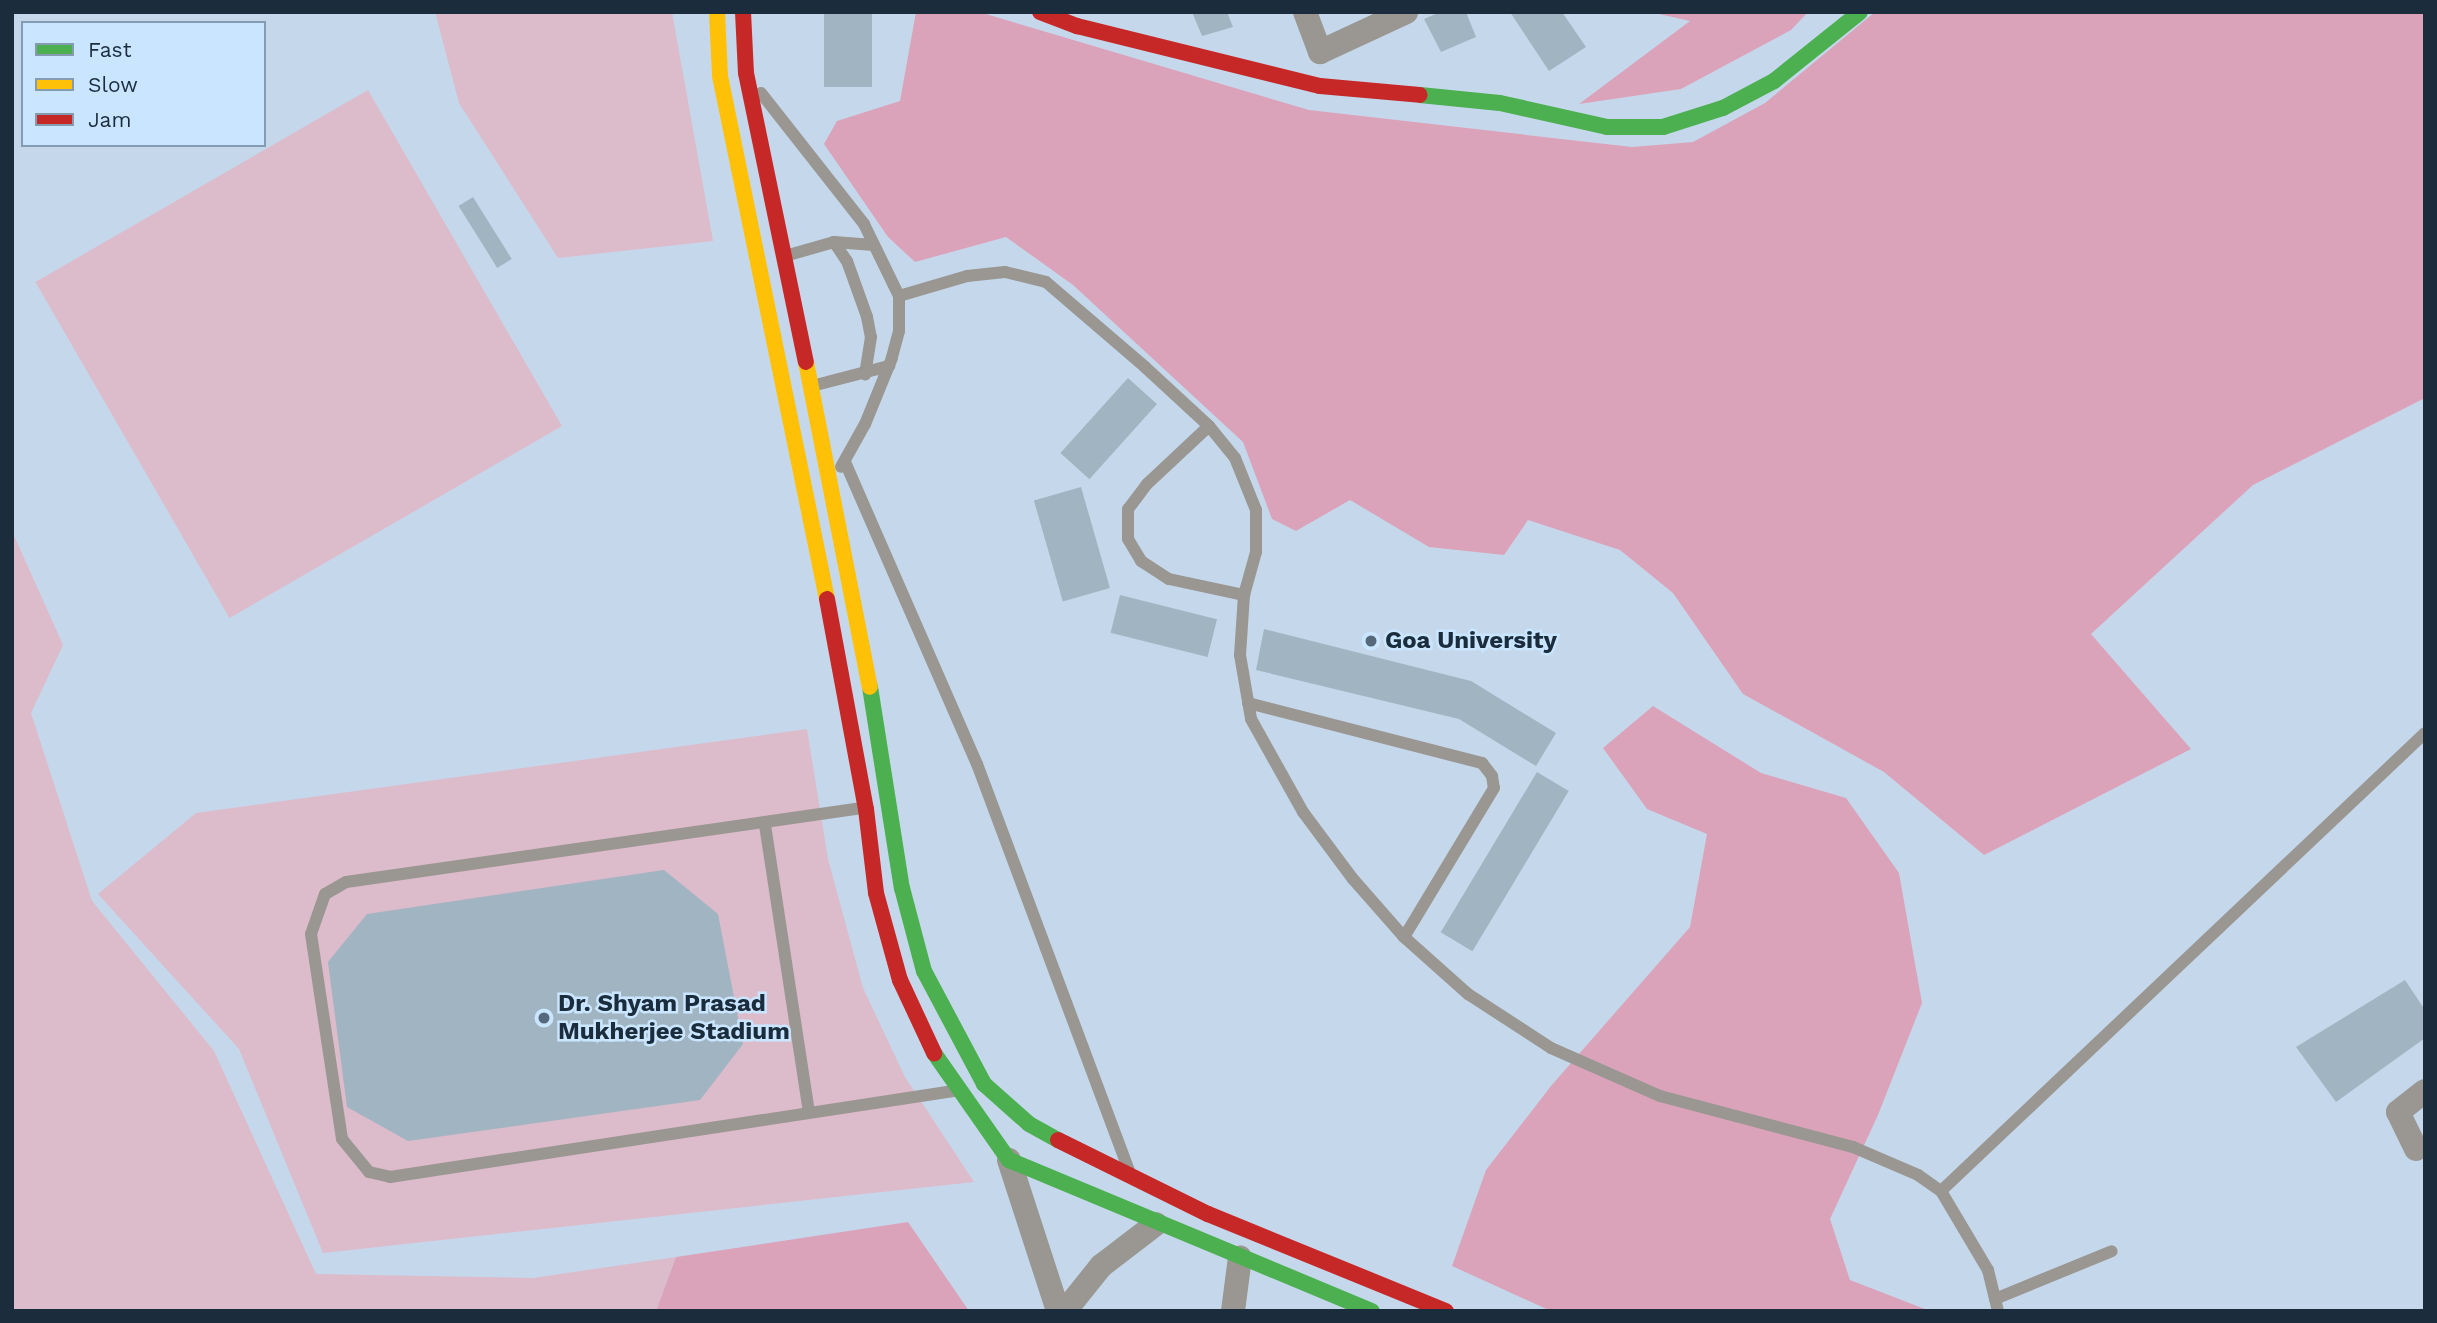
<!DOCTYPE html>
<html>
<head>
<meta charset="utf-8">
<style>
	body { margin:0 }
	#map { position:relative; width:2437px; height:1323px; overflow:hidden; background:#c5d8eb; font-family:"Work Sans",sans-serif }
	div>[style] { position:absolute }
	.green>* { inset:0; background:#dcbbcb; transform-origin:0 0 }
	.forest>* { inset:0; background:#dba3ba }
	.building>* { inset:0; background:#a0b4c2; transform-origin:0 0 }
	.lane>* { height:12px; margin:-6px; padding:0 6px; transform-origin:6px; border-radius:6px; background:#9a9792 }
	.street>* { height:24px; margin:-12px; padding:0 12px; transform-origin:12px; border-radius:12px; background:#9a9792 }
	.fast>* { height:16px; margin:-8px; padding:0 8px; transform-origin:8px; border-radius:8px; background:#4caf50 }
	.slow>* { height:16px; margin:-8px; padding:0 8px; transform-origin:8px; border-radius:8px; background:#ffc107 }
	.jam>* { height:16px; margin:-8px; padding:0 8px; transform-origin:8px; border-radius:8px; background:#c62828 }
	.dots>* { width:19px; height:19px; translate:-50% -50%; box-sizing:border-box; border:4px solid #cae5ff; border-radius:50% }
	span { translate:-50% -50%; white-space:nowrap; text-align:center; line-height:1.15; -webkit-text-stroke:5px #cae5ff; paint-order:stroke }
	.poi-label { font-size:24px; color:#1b2d3d; font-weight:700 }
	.left { translate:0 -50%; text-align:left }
	.frame { position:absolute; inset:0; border:14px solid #1b2d3d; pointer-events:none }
	.legend { position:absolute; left:21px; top:21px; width:245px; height:126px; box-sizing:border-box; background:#cae5ff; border:2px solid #849bb1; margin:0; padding:9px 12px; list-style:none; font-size:21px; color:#1b2d3d }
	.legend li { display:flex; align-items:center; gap:14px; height:35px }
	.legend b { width:35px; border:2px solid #849bb1 }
</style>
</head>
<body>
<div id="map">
	<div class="green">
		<i style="clip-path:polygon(435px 12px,672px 12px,713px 241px,558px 258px,459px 103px)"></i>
		<i style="left:368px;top:90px;width:388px;height:384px;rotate:60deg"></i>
		<i style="clip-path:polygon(12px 531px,63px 645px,31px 713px,92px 901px,214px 1051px,316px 1274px,533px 1278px,676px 1257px,656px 1311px,12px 1311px)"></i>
		<i style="clip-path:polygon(807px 729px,828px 859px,863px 988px,905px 1077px,974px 1182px,323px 1253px,239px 1049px,98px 894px,196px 813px)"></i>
	</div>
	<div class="forest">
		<i style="clip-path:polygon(916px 12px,979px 12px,1309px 110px,1632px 147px,1693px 142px,1765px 103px,1875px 12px,2425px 12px,2425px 398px,2253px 485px,2091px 634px,2191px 749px,1984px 855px,1884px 772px,1743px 694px,1673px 593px,1620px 550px,1528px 520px,1504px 555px,1429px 547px,1350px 500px,1296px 531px,1272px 519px,1243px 442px,1073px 285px,1006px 237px,915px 262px,888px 237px,824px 144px,837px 121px,900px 101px)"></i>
		<i style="clip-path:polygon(1650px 12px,1808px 12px,1791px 30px,1681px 89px,1579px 104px,1690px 21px)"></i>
		<i style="clip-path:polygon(1653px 706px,1761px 773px,1846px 798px,1899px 873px,1922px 1003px,1878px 1115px,1830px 1219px,1850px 1280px,1930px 1311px,1551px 1311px,1452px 1266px,1486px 1170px,1551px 1086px,1690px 927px,1707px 834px,1647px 809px,1603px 748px)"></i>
		<i style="clip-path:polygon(908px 1222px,969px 1311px,656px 1311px,676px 1257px)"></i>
	</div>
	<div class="building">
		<i style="left:824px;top:12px;width:48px;height:75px"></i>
		<i style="clip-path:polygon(1192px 12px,1227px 12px,1233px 27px,1202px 36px)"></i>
		<i style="clip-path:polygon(1440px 12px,1466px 12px,1476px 37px,1441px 52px,1424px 19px)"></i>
		<i style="clip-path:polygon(1510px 12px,1562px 12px,1586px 47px,1549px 71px)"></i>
		<i style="left:473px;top:197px;width:73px;height:17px;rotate:58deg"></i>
		<i style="left:1128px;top:378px;width:39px;height:101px;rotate:42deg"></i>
		<i style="left:1081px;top:487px;width:105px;height:49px;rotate:74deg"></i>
		<i style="left:1120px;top:595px;width:100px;height:39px;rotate:14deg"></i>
		<i style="clip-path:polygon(1264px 629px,1471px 681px,1556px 733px,1536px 766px,1459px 719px,1256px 670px)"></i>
		<i style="left:1537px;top:772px;width:37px;height:187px;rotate:31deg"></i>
		<i style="clip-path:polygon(664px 870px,718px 914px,743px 1044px,700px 1100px,408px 1141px,347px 1107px,328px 962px,367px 914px)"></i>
		<i style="clip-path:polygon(2405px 980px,2425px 1010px,2425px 1038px,2336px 1102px,2296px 1047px)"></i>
	</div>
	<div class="lane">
		<i style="left:761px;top:93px;width:167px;rotate:51.8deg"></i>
		<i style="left:864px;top:224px;width:80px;rotate:64.1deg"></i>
		<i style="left:899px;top:296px;width:35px;rotate:90deg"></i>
		<i style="left:899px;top:331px;width:28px;rotate:105deg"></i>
		<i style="left:892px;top:358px;width:71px;rotate:112.2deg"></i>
		<i style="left:865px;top:424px;width:49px;rotate:119.2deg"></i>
		<i style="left:834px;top:242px;width:23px;rotate:56deg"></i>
		<i style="left:847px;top:261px;width:59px;rotate:70.3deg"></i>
		<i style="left:867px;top:317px;width:20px;rotate:79deg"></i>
		<i style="left:871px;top:337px;width:38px;rotate:99deg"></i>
		<i style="left:785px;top:256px;width:51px;rotate:-15.9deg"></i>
		<i style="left:834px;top:242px;width:40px;rotate:4.3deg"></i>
		<i style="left:899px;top:296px;width:71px;rotate:-16.4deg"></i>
		<i style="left:967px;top:276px;width:38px;rotate:-6deg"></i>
		<i style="left:1005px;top:272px;width:42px;rotate:13.7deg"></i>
		<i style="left:1046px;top:282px;width:130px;rotate:40.6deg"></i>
		<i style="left:1145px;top:367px;width:87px;rotate:42.7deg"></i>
		<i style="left:1209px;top:426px;width:41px;rotate:50.9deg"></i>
		<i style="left:1235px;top:458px;width:56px;rotate:68deg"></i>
		<i style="left:1256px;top:510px;width:42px;rotate:90deg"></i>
		<i style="left:1256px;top:552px;width:45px;rotate:105.6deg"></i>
		<i style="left:1244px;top:595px;width:60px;rotate:93.8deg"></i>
		<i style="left:1240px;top:655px;width:65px;rotate:80.2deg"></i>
		<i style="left:1251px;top:719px;width:107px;rotate:60.8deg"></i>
		<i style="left:1303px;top:812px;width:84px;rotate:53.3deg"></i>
		<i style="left:1353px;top:879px;width:77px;rotate:48.7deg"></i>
		<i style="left:1404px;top:937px;width:86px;rotate:41.7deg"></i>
		<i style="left:1468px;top:994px;width:99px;rotate:33deg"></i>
		<i style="left:1551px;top:1048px;width:119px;rotate:23.8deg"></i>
		<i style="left:1660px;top:1096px;width:200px;rotate:14.8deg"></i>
		<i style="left:1853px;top:1147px;width:71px;rotate:23.3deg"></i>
		<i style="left:1918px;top:1175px;width:28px;rotate:35deg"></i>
		<i style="left:1941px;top:1191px;width:92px;rotate:59.3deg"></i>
		<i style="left:1988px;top:1270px;width:42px;rotate:76.3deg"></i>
		<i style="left:812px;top:386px;width:80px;rotate:-14.6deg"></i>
		<i style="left:1209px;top:426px;width:85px;rotate:136.9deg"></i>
		<i style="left:1147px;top:484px;width:31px;rotate:127deg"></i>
		<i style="left:1128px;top:509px;width:30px;rotate:90deg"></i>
		<i style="left:1128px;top:539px;width:26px;rotate:59deg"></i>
		<i style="left:1141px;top:561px;width:33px;rotate:33deg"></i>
		<i style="left:1169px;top:579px;width:77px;rotate:12deg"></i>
		<i style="left:845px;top:462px;width:330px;rotate:66.4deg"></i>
		<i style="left:977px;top:764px;width:434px;rotate:69.5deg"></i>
		<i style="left:1248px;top:703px;width:242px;rotate:14.4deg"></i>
		<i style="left:1482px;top:763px;width:16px;rotate:52deg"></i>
		<i style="left:1492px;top:776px;width:12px;rotate:81deg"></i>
		<i style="left:1494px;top:788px;width:174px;rotate:121.1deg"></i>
		<i style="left:862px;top:808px;width:521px;rotate:171.84deg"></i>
		<i style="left:346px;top:882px;width:24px;rotate:150deg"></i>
		<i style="left:325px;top:894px;width:42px;rotate:109.3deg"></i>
		<i style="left:311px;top:934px;width:207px;rotate:81.4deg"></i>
		<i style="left:342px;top:1139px;width:43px;rotate:50.7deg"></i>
		<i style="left:369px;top:1172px;width:22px;rotate:13deg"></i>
		<i style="left:390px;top:1177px;width:570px;rotate:-8.68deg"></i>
		<i style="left:765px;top:825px;width:289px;rotate:81.3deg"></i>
		<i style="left:1941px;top:1191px;width:666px;rotate:-43.42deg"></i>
		<i style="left:1995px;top:1299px;width:126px;rotate:-22.3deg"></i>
	</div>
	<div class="street">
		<i style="left:1305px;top:12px;width:43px;rotate:69.4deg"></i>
		<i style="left:1320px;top:52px;width:95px;rotate:-24.9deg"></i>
		<i style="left:2416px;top:1149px;width:41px;rotate:-115.9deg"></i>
		<i style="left:2398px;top:1112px;width:34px;rotate:-38deg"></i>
		<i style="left:1009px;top:1160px;width:159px;rotate:72deg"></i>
		<i style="left:1065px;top:1311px;width:58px;rotate:-51.3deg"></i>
		<i style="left:1101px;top:1266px;width:69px;rotate:-37.4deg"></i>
		<i style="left:1233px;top:1311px;width:54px;rotate:-82.6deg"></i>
	</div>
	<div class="fast">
		<i style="left:1420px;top:95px;width:80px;rotate:5.7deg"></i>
		<i style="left:1500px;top:103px;width:110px;rotate:12.6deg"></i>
		<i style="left:1607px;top:127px;width:56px"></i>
		<i style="left:1663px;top:127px;width:63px;rotate:-17.6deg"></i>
		<i style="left:1723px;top:108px;width:58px;rotate:-27.9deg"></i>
		<i style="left:1774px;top:81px;width:110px;rotate:-38.7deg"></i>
		<i style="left:870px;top:687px;width:204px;rotate:81deg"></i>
		<i style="left:902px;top:888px;width:86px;rotate:75.2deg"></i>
		<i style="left:924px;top:971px;width:128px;rotate:62deg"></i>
		<i style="left:984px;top:1084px;width:60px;rotate:41.6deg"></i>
		<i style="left:1029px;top:1124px;width:33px;rotate:29deg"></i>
		<i style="left:934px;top:1053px;width:131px;rotate:55deg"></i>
		<i style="left:1009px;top:1160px;width:393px;rotate:22.6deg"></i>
	</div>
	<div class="slow">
		<i style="left:717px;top:12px;width:64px;rotate:87.3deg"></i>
		<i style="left:720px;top:76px;width:534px;rotate:78.44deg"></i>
		<i style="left:806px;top:362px;width:331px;rotate:78.9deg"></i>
	</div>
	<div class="jam">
		<i style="left:743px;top:12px;width:61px;rotate:87.2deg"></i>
		<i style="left:746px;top:73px;width:295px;rotate:78.3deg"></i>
		<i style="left:1040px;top:12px;width:40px;rotate:21deg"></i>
		<i style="left:1077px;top:26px;width:250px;rotate:13.9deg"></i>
		<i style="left:1320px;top:86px;width:100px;rotate:5.1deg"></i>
		<i style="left:827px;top:599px;width:214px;rotate:79.5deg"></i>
		<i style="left:866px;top:809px;width:85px;rotate:83.2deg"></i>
		<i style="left:876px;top:893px;width:90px;rotate:74.6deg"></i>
		<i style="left:900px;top:980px;width:81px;rotate:65deg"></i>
		<i style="left:1058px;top:1140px;width:167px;rotate:26.3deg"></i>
		<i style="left:1208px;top:1214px;width:257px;rotate:22.2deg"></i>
	</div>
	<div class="dots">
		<i style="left:1371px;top:641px;background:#56697a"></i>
		<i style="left:544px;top:1018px;background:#56697a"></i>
	</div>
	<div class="poi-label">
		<span class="left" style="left:1385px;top:641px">Goa University</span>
		<span class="left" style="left:558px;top:1018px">Dr. Shyam Prasad<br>Mukherjee Stadium</span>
	</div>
	<div class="frame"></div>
	<ul class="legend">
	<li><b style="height:9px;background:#4caf50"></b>Fast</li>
	<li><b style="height:9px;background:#ffc107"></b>Slow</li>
	<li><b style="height:9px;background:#c62828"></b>Jam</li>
	</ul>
</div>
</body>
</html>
